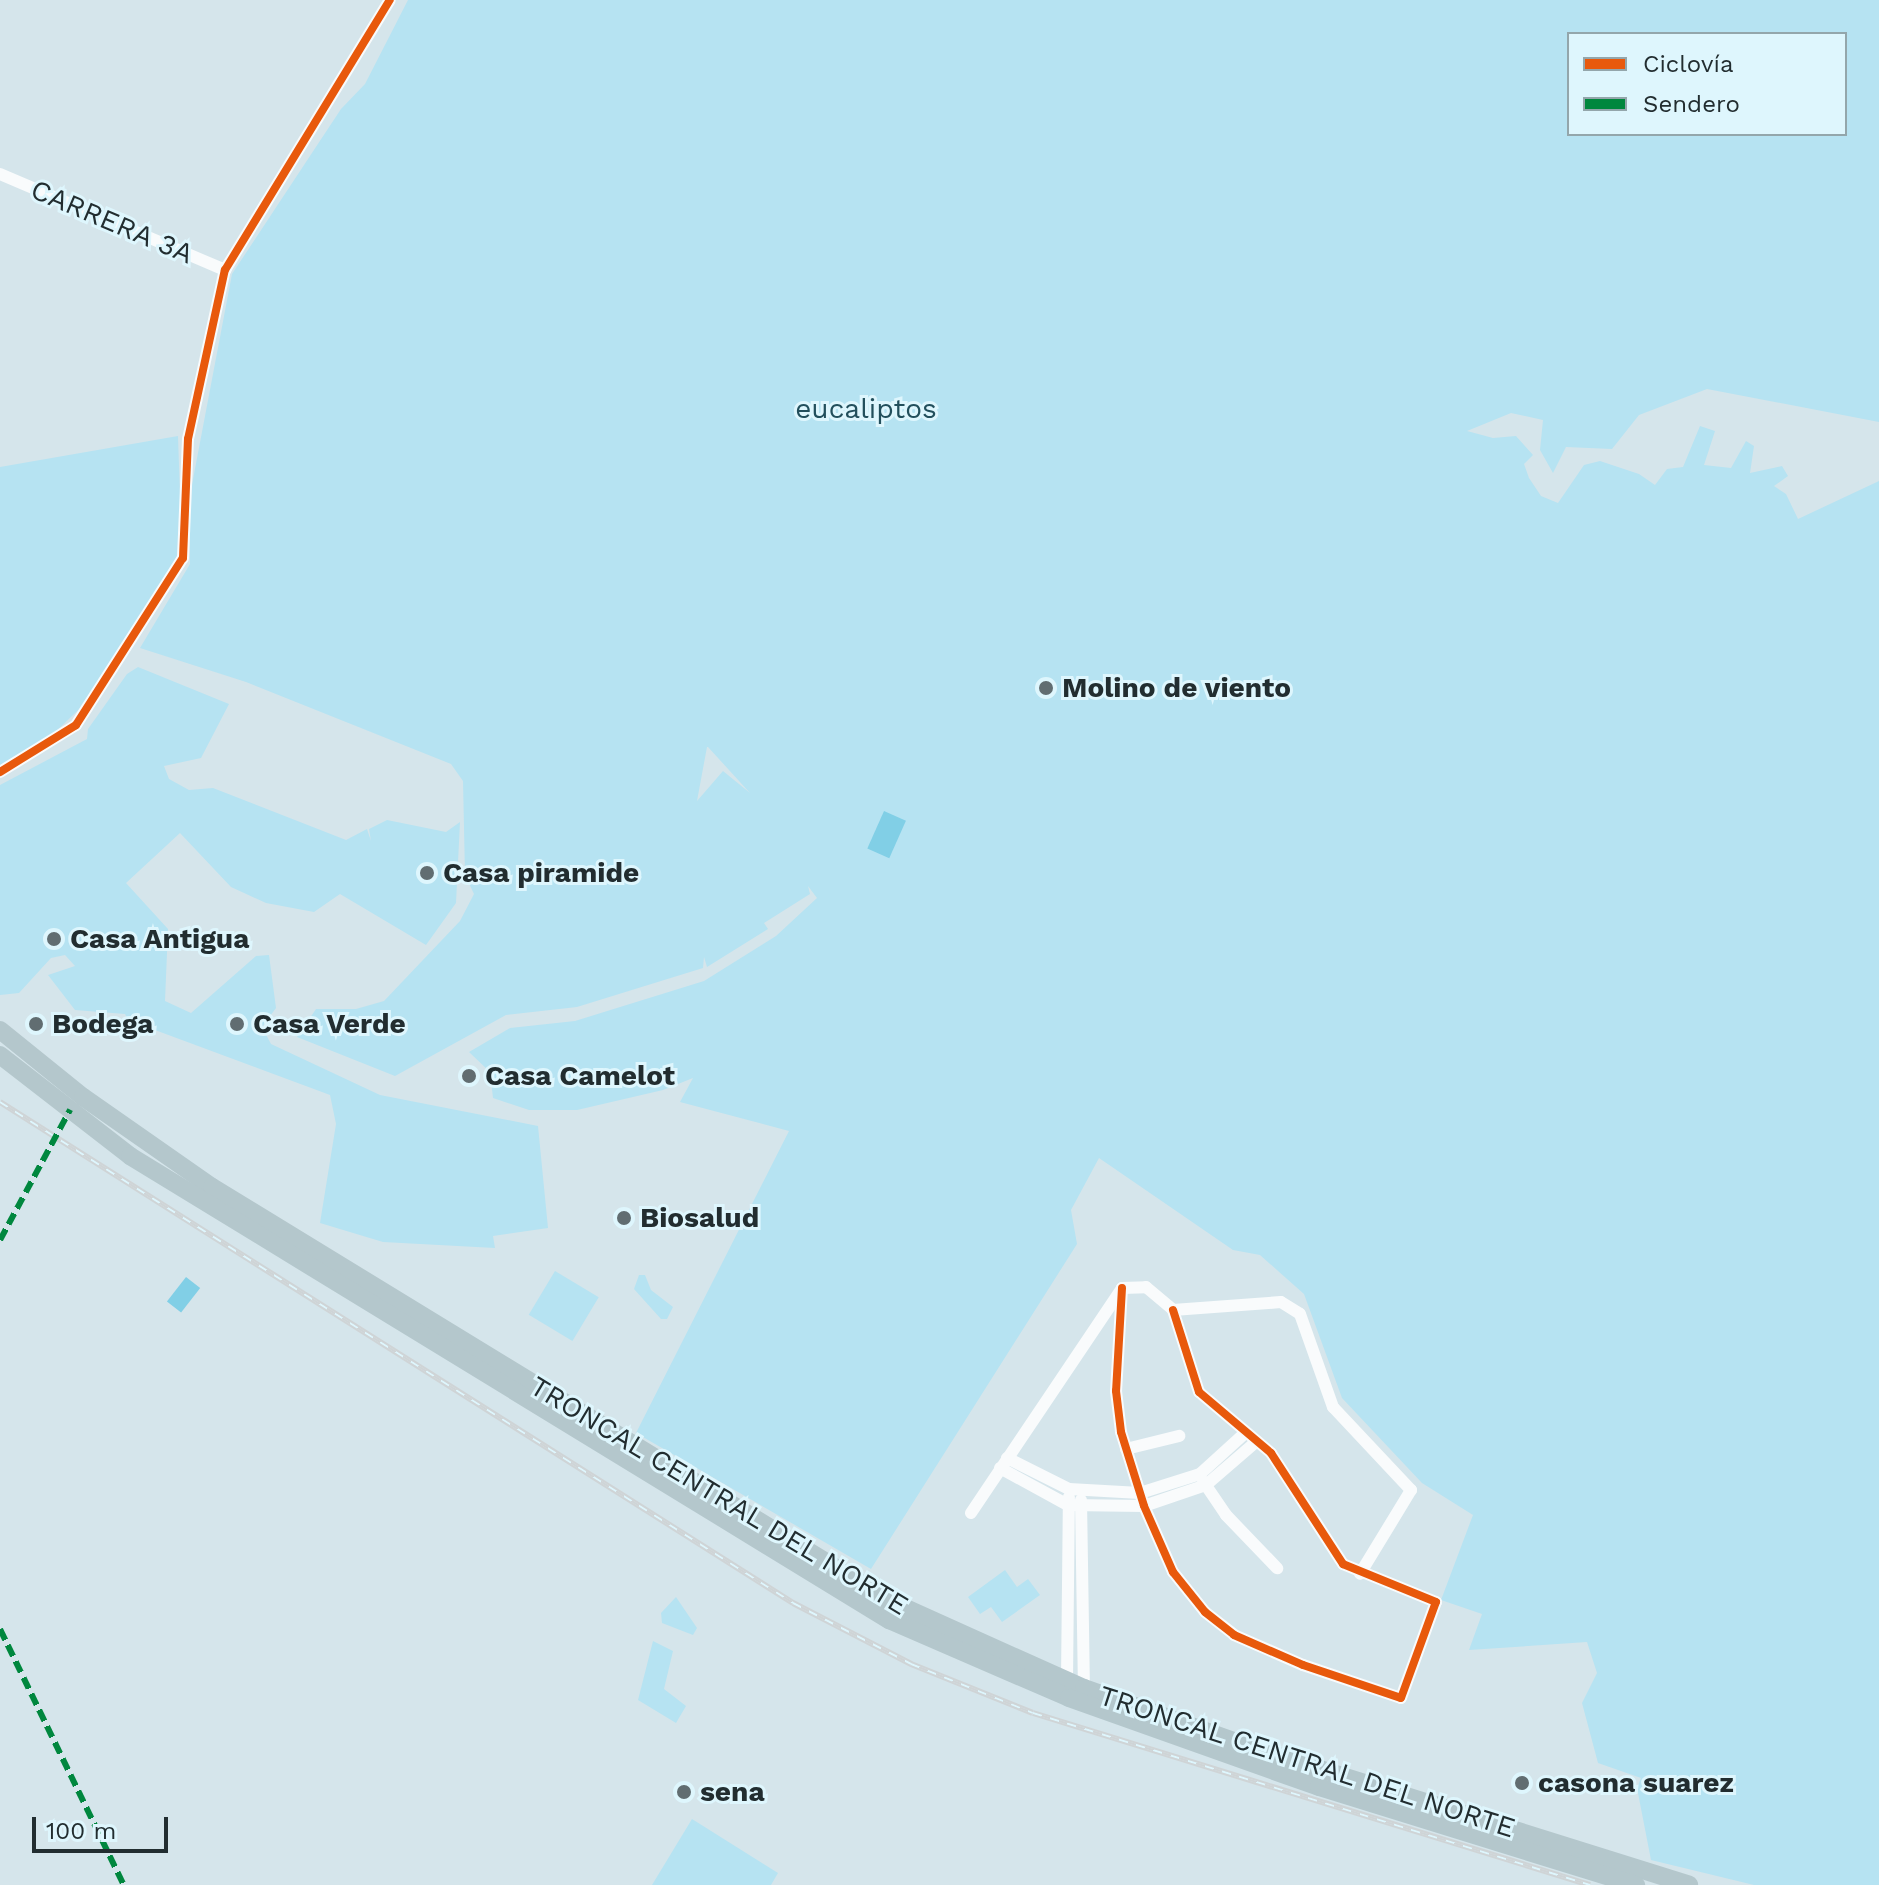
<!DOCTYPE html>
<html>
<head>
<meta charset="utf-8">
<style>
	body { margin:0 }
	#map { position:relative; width:1879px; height:1885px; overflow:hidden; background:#d5e5eb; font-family:"Work Sans",sans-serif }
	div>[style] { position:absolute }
	.green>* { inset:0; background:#b6e3f2; transform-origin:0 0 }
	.water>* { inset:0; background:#81cfe6; transform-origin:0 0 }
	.minor>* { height:12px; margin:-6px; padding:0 6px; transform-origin:6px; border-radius:6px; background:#f9fbfc }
	.highway>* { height:18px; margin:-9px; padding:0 9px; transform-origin:9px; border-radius:9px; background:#b4c7cc }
	.rail>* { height:6px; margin-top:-3px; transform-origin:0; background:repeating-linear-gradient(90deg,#def6fd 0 9px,#cfd4d6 0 18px); box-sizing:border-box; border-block:2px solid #cfd4d6 }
	.quiet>* { height:6px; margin-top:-3px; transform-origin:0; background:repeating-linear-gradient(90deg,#00873e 0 12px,transparent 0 18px) }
	.cycleway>* { height:8px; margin:-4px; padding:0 4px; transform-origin:4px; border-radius:4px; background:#e8590c }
	.dots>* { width:22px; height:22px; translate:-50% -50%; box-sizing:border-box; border:4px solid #def6fd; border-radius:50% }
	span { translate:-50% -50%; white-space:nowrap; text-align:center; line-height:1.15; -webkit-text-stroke:6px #def6fd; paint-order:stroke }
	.street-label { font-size:28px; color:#222d30 }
	.park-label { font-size:28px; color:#224f5c }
	.poi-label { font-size:28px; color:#222d30; font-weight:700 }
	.left { translate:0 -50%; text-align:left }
	.legend { position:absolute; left:1567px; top:32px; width:280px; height:104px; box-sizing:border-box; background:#def6fd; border:2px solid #93a6ab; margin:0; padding:10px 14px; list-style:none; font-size:24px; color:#222d30 }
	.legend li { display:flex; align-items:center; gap:16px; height:40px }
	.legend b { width:40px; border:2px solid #93a6ab }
	.scale { position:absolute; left:32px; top:1817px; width:136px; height:36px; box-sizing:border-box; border:4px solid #222d30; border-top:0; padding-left:10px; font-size:24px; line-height:28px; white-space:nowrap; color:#222d30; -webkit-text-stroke:6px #def6fd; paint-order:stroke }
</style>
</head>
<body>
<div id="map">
	<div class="green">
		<i style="clip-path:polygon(evenodd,408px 0,1879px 0,1879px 422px,1707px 389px,1639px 415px,1612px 449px,1566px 447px,1553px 473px,1540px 450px,1543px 420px,1511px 413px,1467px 431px,1493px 438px,1516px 436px,1533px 455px,1524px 464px,1529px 478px,1541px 496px,1558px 503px,1584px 465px,1600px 461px,1639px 474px,1655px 485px,1667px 469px,1683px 467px,1700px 426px,1715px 431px,1704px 465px,1731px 468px,1746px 441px,1754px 446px,1750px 473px,1782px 466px,1788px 476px,1774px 486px,1786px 494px,1798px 519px,1879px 481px,1879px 1885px,1754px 1885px,1651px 1860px,1637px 1788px,1641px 1778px,1598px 1763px,1582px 1703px,1597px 1673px,1587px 1642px,1469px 1650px,1482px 1614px,1441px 1600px,1473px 1515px,1422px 1483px,1342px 1398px,1304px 1294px,1260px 1255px,1233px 1250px,1099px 1158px,1071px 1210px,1077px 1244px,871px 1569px,636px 1433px,789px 1131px,680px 1102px,693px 1078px,663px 1090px,577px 1110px,529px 1110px,493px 1098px,490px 1072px,469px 1052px,510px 1028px,575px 1021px,704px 981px,776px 936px,817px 898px,808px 886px,810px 894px,764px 923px,768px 929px,707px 967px,704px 957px,703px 968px,577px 1007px,506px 1015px,395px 1076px,297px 1037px,316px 1009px,356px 1009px,384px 1001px,460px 921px,474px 894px,465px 875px,463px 781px,451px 764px,246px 682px,140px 648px,190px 564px,190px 495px,232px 274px,341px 109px,365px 84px,408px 0,1569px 34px,1845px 34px,1845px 134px,1569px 134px,1569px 34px,408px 0,707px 747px,708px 747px,750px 793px,723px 771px,697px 801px,707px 747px)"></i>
		<i style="clip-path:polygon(178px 436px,182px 555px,94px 695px,50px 737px,0 766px,0 467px)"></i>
		<i style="clip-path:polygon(138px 667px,229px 704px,201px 758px,164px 766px,169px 779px,189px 790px,213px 788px,346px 840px,367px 829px,371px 841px,369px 829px,387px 820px,446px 832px,460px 822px,456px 903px,426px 945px,340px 894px,314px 912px,266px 903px,231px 887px,180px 833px,126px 883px,168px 929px,165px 1001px,191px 1013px,256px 956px,269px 955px,276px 1008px,262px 1027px,271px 1044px,380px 1095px,538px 1126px,548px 1228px,493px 1236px,495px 1248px,383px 1242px,320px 1223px,336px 1124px,330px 1095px,128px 1020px,125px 1014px,75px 1010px,48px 975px,75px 966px,65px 955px,51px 958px,19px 993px,0 995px,0 785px,87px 739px,88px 729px,127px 674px)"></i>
		<i style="left:555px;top:1271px;width:51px;height:51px;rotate:31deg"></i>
		<i style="clip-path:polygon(639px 1275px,645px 1275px,651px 1290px,673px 1307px,667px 1319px,661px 1319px,634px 1289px)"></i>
		<i style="clip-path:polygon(1005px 1570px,1017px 1587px,1028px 1579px,1040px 1595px,1002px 1622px,991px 1607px,980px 1614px,968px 1597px)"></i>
		<i style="clip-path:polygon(676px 1597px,697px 1628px,693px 1635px,662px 1623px,661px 1613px)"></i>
		<i style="clip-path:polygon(653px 1641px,673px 1651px,664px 1689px,686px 1706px,676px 1723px,638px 1700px)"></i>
		<i style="clip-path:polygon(692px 1819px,778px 1873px,771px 1885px,652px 1885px)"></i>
	</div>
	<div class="water">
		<i style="left:884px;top:811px;width:24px;height:41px;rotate:24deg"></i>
		<i style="left:186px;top:1277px;width:18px;height:31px;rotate:38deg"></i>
	</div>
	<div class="minor">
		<i style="left:0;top:174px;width:245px;rotate:23.1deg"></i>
		<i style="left:0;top:772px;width:89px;rotate:-31.7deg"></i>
		<i style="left:76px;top:725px;width:198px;rotate:-57.4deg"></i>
		<i style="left:183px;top:558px;width:119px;rotate:-87.6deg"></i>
		<i style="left:188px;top:439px;width:173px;rotate:-77.7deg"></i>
		<i style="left:225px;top:270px;width:316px;rotate:-58.6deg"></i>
		<i style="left:1122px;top:1288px;width:103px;rotate:93.3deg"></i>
		<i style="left:1116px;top:1391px;width:41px;rotate:83deg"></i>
		<i style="left:1121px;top:1432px;width:77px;rotate:72.7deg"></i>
		<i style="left:1144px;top:1506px;width:72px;rotate:66.3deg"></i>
		<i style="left:1173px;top:1572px;width:51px;rotate:51.3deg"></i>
		<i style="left:1205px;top:1612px;width:37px;rotate:38deg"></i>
		<i style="left:1234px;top:1635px;width:75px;rotate:23.5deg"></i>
		<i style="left:1303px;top:1665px;width:103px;rotate:18.6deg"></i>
		<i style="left:1401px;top:1698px;width:102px;rotate:-70deg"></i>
		<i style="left:1436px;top:1602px;width:100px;rotate:-157.8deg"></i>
		<i style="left:1343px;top:1564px;width:132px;rotate:-123deg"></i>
		<i style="left:1271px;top:1453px;width:94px;rotate:-139.7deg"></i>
		<i style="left:1199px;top:1392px;width:86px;rotate:-107.6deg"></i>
		<i style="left:1126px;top:1449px;width:55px;rotate:-13.8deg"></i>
		<i style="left:1007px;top:1458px;width:69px;rotate:26.6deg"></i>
		<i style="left:1069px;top:1489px;width:71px;rotate:3.2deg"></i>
		<i style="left:1140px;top:1493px;width:63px;rotate:-17.6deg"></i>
		<i style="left:1200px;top:1474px;width:61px;rotate:-42.3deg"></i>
		<i style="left:1000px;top:1468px;width:77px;rotate:28.6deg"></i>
		<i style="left:1068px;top:1505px;width:76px;rotate:0.8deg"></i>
		<i style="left:1144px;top:1506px;width:65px;rotate:-18.7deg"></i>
		<i style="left:1206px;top:1485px;width:67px;rotate:-40.8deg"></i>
		<i style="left:1203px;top:1481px;width:41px;rotate:55.9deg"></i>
		<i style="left:1226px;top:1515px;width:74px;rotate:46.1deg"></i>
		<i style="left:1081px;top:1500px;width:188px;rotate:89.1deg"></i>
		<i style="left:971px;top:1513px;width:271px;rotate:-56.1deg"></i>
		<i style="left:1122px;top:1288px;width:24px;rotate:-2deg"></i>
		<i style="left:1146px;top:1287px;width:35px;rotate:40deg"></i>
		<i style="left:1173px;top:1310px;width:108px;rotate:-4.2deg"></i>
		<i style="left:1281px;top:1302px;width:22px;rotate:32deg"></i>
		<i style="left:1300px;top:1314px;width:99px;rotate:70.5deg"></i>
		<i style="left:1333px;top:1407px;width:114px;rotate:46.8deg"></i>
		<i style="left:1411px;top:1490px;width:98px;rotate:121.3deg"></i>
		<i style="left:1067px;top:1680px;width:183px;rotate:-89.4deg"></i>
	</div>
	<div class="highway">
		<i style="left:0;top:1030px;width:107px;rotate:38.9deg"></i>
		<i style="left:83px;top:1097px;width:157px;rotate:34.9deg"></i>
		<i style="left:212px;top:1187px;width:794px;rotate:31.41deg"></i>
		<i style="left:890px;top:1601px;width:213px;rotate:24.2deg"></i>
		<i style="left:1084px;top:1688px;width:179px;rotate:19.5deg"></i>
		<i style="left:1253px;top:1748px;width:457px;rotate:17.4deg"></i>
		<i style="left:0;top:1055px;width:165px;rotate:37.8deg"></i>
		<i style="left:130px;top:1156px;width:890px;rotate:31.44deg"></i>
		<i style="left:889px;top:1620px;width:196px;rotate:23.4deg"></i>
		<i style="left:1069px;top:1698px;width:265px;rotate:19.6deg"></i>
		<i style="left:1319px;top:1787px;width:332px;rotate:17.2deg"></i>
	</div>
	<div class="rail">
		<i style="left:0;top:1102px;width:938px;rotate:32.28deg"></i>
		<i style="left:793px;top:1603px;width:133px;rotate:27.3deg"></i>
		<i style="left:911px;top:1664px;width:131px;rotate:21.9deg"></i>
		<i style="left:1033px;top:1713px;width:583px;rotate:17.16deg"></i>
	</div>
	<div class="quiet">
		<i style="left:0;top:1240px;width:148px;rotate:-61.7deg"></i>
		<i style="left:0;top:1629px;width:284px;rotate:64.2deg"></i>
	</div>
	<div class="cycleway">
		<i style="left:0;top:772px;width:89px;rotate:-31.7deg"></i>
		<i style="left:76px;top:725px;width:198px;rotate:-57.4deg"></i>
		<i style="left:183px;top:558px;width:119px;rotate:-87.6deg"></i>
		<i style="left:188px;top:439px;width:173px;rotate:-77.7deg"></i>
		<i style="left:225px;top:270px;width:316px;rotate:-58.6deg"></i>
		<i style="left:1122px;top:1288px;width:103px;rotate:93.3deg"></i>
		<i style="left:1116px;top:1391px;width:41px;rotate:83deg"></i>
		<i style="left:1121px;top:1432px;width:77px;rotate:72.7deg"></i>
		<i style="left:1144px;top:1506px;width:72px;rotate:66.3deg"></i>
		<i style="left:1173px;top:1572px;width:51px;rotate:51.3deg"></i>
		<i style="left:1205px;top:1612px;width:37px;rotate:38deg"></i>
		<i style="left:1234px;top:1635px;width:75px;rotate:23.5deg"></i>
		<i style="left:1303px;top:1665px;width:103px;rotate:18.6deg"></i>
		<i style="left:1401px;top:1698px;width:102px;rotate:-70deg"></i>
		<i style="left:1436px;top:1602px;width:100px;rotate:-157.8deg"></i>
		<i style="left:1343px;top:1564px;width:132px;rotate:-123deg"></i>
		<i style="left:1271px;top:1453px;width:94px;rotate:-139.7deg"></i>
		<i style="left:1199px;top:1392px;width:86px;rotate:-107.6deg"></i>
	</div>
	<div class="dots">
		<i style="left:1046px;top:688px;background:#616d71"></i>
		<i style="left:427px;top:873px;background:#616d71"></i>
		<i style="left:54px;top:939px;background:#616d71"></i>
		<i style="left:36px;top:1024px;background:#616d71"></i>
		<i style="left:237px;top:1024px;background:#616d71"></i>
		<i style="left:469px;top:1076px;background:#616d71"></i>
		<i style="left:624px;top:1218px;background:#616d71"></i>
		<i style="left:1522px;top:1783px;background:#616d71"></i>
		<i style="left:684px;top:1792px;background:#616d71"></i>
	</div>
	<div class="street-label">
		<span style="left:112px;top:222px;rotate:23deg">CARRERA 3A</span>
		<span style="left:719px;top:1496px;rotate:31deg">TRONCAL CENTRAL DEL NORTE</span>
		<span style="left:1307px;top:1762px;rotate:18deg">TRONCAL CENTRAL DEL NORTE</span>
	</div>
	<div class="park-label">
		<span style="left:866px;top:409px">eucaliptos</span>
	</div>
	<div class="poi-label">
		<span class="left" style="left:1062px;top:688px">Molino de viento</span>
		<span class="left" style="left:443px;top:873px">Casa piramide</span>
		<span class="left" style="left:70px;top:939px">Casa Antigua</span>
		<span class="left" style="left:52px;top:1024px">Bodega</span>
		<span class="left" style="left:253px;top:1024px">Casa Verde</span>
		<span class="left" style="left:485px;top:1076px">Casa Camelot</span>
		<span class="left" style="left:640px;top:1218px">Biosalud</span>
		<span class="left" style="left:1538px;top:1783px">casona suarez</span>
		<span class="left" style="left:700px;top:1792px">sena</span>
	</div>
	<ul class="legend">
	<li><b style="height:10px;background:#e8590c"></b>Ciclovía</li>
	<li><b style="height:10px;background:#00873e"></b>Sendero</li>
	</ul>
	<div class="scale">100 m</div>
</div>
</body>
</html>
